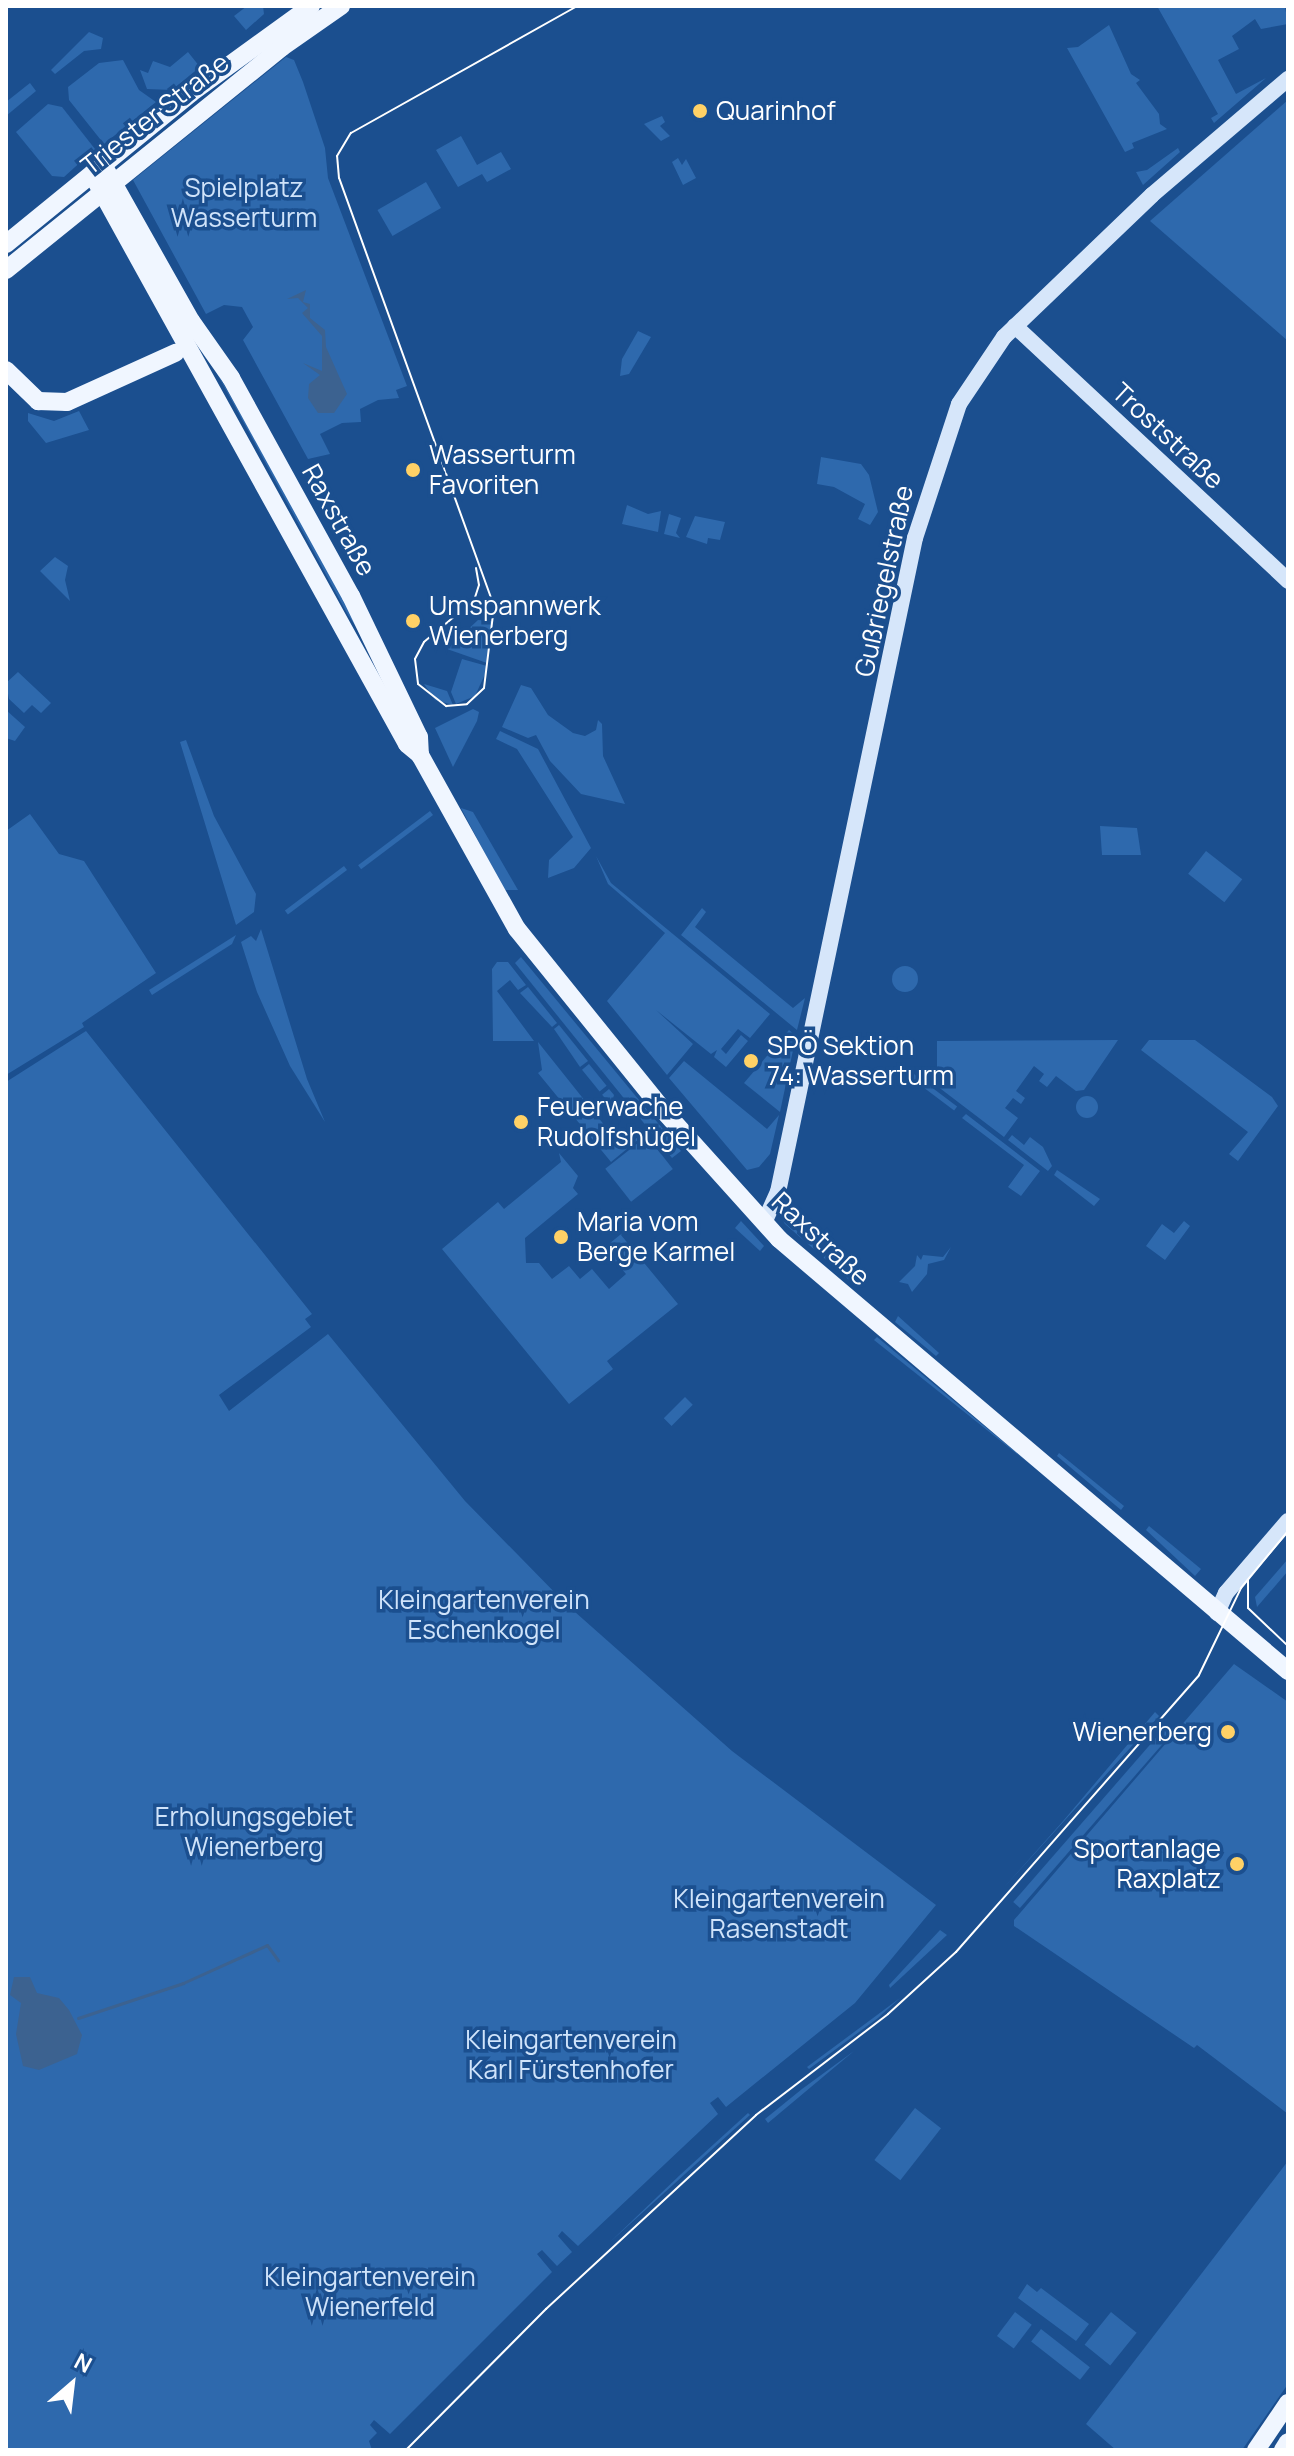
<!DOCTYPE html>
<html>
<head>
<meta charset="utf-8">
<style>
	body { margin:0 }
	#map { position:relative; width:1294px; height:2456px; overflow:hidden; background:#1b4f8f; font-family:Manrope,sans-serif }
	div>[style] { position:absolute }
	.green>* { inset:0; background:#2e69ad; transform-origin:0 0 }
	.round { border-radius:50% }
	.water>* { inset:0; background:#3c6290 }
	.stream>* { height:3px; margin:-1.5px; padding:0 1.5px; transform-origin:1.5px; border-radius:1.5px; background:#3c6290 }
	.secondary>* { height:16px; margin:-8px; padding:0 8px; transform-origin:8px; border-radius:8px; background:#d6e6fa }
	.primary>* { height:18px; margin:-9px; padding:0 9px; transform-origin:9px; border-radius:9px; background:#f0f6ff }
	.tram>* { height:2px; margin:-1px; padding:0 1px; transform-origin:1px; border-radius:1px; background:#fff }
	.dots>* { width:22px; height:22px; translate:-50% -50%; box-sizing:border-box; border:4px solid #1b4f8f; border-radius:50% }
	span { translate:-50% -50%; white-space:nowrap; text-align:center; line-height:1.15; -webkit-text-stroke:7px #1b4f8f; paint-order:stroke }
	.poi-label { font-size:26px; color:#fff }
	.left { translate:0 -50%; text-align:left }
	.right { translate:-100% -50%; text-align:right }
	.street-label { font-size:26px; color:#fff }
	.park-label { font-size:26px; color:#cfe3fa }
	.frame { position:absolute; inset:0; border:8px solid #fff; pointer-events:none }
	.north { position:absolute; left:32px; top:2344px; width:80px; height:80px; -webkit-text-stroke:6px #1b4f8f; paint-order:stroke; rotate:28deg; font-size:22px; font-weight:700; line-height:32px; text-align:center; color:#fff }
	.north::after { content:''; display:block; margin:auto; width:28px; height:36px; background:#fff; clip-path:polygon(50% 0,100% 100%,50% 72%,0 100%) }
</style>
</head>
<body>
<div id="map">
	<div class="green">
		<i style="clip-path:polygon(247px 6px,263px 6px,264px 14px,246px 30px,234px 16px)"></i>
		<i style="clip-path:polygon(1157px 6px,1277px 6px,1285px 7px,1288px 24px,1261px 29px,1255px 19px,1232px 36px,1239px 49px,1218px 60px,1236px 94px,1266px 78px,1214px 123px,1211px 118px,1218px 114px)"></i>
		<i style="clip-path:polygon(1109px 25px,1131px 74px,1140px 80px,1136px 83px,1159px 114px,1160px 124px,1167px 129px,1132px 143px,1134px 148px,1125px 152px,1067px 48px,1078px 47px)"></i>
		<i style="clip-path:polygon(89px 32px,103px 38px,101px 49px,84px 51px,55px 74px,51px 70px)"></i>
		<i style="clip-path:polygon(188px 52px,200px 67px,172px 90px,147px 89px,140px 70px,148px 73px,153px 61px,170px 67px)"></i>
		<i style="clip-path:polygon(286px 57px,294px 60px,303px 82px,325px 148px,328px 178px,407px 386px,396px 390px,399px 398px,378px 400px,360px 409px,361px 422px,342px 423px,320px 434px,330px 454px,308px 459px,243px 340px,253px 327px,242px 307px,224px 305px,206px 314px,133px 180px)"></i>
		<i style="clip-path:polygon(123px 60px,139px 90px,156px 102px,104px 144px,69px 100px,68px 87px,99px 63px)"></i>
		<i style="clip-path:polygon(30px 83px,36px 91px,6px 116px,6px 102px)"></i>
		<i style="clip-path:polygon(1288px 100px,1288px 341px,1150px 221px)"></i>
		<i style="clip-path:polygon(48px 104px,62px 107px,95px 149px,64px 177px,52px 176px,16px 132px)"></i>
		<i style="clip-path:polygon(662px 116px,665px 122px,660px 126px,670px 136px,661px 141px,644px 124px)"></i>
		<i style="clip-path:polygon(461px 136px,477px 165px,501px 152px,511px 169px,487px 182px,482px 174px,458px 187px,436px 150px)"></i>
		<i style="clip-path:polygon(1178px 148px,1180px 152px,1143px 185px,1136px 172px,1147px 170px)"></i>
		<i style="clip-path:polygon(678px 158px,682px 165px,686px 159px,696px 178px,683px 185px,672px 162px)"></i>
		<i style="left:426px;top:182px;width:30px;height:56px;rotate:60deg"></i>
		<i style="clip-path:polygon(638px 331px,651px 337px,629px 374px,620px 376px,622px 359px)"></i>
		<i style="clip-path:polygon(207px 355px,354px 614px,361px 634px,348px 615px)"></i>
		<i style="clip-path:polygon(79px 411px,89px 430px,46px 443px,28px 421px,28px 413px,54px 421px)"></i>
		<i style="clip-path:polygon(821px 457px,861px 464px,869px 475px,878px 512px,870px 525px,858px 519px,865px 504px,834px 487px,817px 484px)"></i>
		<i style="clip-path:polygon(627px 505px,648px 514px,661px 511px,658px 532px,622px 524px)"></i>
		<i style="clip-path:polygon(669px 514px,681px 518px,676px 533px,680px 538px,664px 534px)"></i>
		<i style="clip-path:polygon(695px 516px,725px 522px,720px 540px,708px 538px,707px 544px,686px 537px)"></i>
		<i style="clip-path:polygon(55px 557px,68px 566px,65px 580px,70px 601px,40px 571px)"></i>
		<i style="clip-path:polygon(478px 620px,492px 621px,487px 663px,447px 649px)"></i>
		<i style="clip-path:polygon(462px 659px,487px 666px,486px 672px,475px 696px,456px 704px,451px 692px)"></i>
		<i style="clip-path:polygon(18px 672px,51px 703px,41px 713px,32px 705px,24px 713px,9px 699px,6px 683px)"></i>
		<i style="clip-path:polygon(424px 684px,447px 691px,453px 705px,435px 700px)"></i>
		<i style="clip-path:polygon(521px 685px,531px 688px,548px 715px,573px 733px,585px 736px,596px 730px,598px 720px,602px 724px,603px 756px,625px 804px,581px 794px,550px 761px,536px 735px,528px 738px,502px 727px)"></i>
		<i style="clip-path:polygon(473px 709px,479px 712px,477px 721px,453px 767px,435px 728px)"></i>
		<i style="clip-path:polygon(6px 710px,25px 727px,15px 741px,6px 738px)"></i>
		<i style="clip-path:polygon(500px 731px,538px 749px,591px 848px,574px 868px,548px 878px,549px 860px,573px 837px,517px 749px,496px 739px)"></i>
		<i style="clip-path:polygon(186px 740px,214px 816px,256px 894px,254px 912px,236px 925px,180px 742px)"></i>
		<i style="clip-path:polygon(461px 808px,473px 812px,518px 890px,504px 890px)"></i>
		<i style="left:430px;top:811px;width:5px;height:90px;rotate:53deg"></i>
		<i style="clip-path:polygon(30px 814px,59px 854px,84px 861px,156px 973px,82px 1023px,84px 1027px,6px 1075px,6px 831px)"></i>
		<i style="clip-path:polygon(1100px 826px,1137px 828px,1141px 855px,1102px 855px)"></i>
		<i style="left:1206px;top:851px;width:46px;height:29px;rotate:38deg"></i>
		<i style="clip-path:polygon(596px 856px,611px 883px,770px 1014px,750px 1038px,738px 1029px,721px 1049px,726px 1054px,741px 1035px,748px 1041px,726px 1067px,714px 1057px,717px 1050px,711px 1054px,656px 1010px,693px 1044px,667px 1075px,607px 1001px,665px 933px,608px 884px)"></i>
		<i style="left:344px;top:866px;width:5px;height:74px;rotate:53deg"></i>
		<i style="clip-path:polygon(702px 908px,706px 912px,695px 927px,793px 1008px,805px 998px,797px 1030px,681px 935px)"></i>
		<i style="clip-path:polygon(261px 929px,307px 1079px,325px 1122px,290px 1066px,257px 992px,241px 942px,251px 936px,256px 941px)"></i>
		<i style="clip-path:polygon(236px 935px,232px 944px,152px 995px,149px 990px)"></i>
		<i style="clip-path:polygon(521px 957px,681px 1151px,672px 1158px,515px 963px)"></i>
		<i style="clip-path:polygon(497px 962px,508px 962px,526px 985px,518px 990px,510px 980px,497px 991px,534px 1041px,493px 1041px,492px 969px)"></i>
		<i class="round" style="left:892px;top:966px;width:26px;height:26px"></i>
		<i style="clip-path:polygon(528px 987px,557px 1023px,552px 1027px,520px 993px)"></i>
		<i style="clip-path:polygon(559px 1025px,588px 1061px,580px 1067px,554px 1029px)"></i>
		<i style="clip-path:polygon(789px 1030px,796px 1036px,780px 1112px,744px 1083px)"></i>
		<i style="clip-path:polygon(86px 1031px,312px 1314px,305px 1319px,311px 1327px,219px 1395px,229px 1411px,328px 1334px,465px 1501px,566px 1604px,732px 1751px,936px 1905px,855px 2003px,726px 2107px,718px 2097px,710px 2103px,718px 2114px,578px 2246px,562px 2231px,558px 2236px,572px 2252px,557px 2266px,542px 2250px,537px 2254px,552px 2272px,390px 2434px,374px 2420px,370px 2425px,377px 2433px,369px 2441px,372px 2450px,6px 2450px,6px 1082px)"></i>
		<i style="clip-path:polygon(1118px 1040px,1084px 1090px,1076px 1091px,1056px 1076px,1047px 1087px,1039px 1081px,1044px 1074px,1034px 1066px,1016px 1091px,1025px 1098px,1021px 1104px,1013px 1098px,1005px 1108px,1018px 1118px,1004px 1137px,937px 1086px,937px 1041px)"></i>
		<i style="clip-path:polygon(1149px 1040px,1195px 1040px,1272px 1097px,1278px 1106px,1238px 1161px,1229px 1154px,1248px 1132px,1141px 1050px)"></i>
		<i style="clip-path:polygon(538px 1042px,621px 1146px,645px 1134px,611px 1162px,538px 1073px,542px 1070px)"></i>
		<i style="clip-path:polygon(684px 1061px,767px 1129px,779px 1115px,770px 1154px,759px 1167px,747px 1170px,669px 1078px)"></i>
		<i style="left:589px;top:1064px;width:28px;height:9px;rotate:51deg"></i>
		<i style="left:910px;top:1071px;width:59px;height:5px;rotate:37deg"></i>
		<i style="left:609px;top:1089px;width:31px;height:9px;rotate:50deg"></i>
		<i class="round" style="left:1076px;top:1096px;width:22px;height:22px"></i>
		<i style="clip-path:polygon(966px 1114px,1040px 1171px,1021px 1196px,1008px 1187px,1024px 1165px,962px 1118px)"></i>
		<i style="clip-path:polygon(1012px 1135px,1024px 1145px,1030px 1137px,1043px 1147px,1052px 1166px,1048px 1171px,1008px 1140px)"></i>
		<i style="left:647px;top:1136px;width:42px;height:53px;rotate:52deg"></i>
		<i style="clip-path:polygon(559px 1153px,578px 1176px,573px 1188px,578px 1194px,525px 1238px,526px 1263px,539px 1263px,552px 1279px,569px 1266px,580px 1279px,592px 1269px,609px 1289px,626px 1274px,604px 1248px,626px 1230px,621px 1235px,678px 1304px,607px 1361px,613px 1369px,569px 1404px,442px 1249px,498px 1202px,504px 1209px,561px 1162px)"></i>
		<i style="clip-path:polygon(1057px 1170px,1100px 1199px,1094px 1206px,1054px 1175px)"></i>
		<i style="clip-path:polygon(782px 1219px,858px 1279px,855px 1285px,785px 1224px)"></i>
		<i style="clip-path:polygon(741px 1221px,764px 1246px,760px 1251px,735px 1228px)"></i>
		<i style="clip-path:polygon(1184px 1221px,1190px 1226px,1165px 1260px,1146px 1246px,1162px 1224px,1174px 1233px)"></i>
		<i style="clip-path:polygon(951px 1247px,944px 1260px,928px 1264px,927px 1274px,912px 1292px,908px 1284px,899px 1282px,915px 1266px,917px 1255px,921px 1260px,923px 1255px,943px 1257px)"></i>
		<i style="clip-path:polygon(898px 1316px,939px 1353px,936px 1356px,895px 1322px)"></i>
		<i style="clip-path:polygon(877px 1337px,1036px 1469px,874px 1340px)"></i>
		<i style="left:685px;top:1397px;width:11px;height:30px;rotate:45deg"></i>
		<i style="clip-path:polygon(1059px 1453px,1124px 1506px,1121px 1510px,1057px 1456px)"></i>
		<i style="clip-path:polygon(1149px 1526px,1201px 1569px,1195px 1576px,1146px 1530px)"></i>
		<i style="clip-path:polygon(1288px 1559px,1288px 1571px,1257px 1607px,1255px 1597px)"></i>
		<i style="clip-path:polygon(1234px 1664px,1288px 1702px,1288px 2114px,1197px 2045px,1194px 2048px,1014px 1926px,1014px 1920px)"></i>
		<i style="clip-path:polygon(1155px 1712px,1159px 1716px,999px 1893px,1064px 1820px)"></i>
		<i style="left:1168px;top:1724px;width:9px;height:236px;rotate:41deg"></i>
		<i style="clip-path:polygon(940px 1930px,947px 1935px,890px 1988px,889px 1985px)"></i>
		<i style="clip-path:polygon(900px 1998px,878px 2018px,809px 2069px,807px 2067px)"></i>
		<i style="clip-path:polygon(854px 2051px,768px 2123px,765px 2119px,802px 2089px)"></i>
		<i style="left:915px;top:2108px;width:33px;height:66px;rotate:38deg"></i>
		<i style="clip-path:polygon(748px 2113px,750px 2115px,609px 2243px,680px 2175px)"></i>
		<i style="clip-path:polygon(1288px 2161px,1288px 2384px,1242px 2450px,1116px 2450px,1086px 2424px)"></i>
		<i style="clip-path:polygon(1027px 2284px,1037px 2292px,1041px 2288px,1089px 2324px,1076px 2341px,1018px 2298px)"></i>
		<i style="left:1015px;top:2312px;width:21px;height:30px;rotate:37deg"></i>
		<i style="left:1111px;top:2312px;width:33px;height:42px;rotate:39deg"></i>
		<i style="left:1041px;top:2329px;width:62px;height:16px;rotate:38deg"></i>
	</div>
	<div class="water">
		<i style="clip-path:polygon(306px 290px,303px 302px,310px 304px,310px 318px,325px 330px,326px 347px,347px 394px,334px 413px,318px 413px,308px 398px,309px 384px,320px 375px,303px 363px,322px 371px,322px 336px,302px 313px,308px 308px,298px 298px,287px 299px)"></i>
		<i style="clip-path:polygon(14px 1977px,30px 1977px,37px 1993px,59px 1998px,69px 2010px,82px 2035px,77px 2054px,39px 2070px,23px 2066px,16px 2034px,21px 2003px,10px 1995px)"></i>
	</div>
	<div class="stream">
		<i style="left:78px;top:2018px;width:111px;rotate:-18.4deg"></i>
		<i style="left:183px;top:1983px;width:92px;rotate:-24.3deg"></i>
		<i style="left:267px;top:1945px;width:19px;rotate:54deg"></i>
	</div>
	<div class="secondary">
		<i style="left:1015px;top:326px;width:374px;rotate:43deg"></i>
		<i style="left:764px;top:1223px;width:34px;rotate:-66deg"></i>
		<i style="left:778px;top:1192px;width:668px;rotate:-78.17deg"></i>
		<i style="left:915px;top:538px;width:141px;rotate:-71.8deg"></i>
		<i style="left:959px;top:404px;width:81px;rotate:-56.1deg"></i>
		<i style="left:1004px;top:337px;width:205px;rotate:-43.8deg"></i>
		<i style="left:1152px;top:195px;width:179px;rotate:-40.5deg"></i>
		<i style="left:1217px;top:1613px;width:22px;rotate:-66deg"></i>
		<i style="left:1226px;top:1593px;width:95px;rotate:-49.3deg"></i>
	</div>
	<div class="primary">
		<i style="left:103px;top:165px;width:179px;rotate:60.6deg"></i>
		<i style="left:191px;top:321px;width:70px;rotate:54.9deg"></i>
		<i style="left:231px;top:378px;width:249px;rotate:61.2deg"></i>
		<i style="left:351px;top:596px;width:157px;rotate:64.3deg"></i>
		<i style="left:419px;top:737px;width:18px;rotate:87deg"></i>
		<i style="left:420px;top:755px;width:199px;rotate:60.9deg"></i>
		<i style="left:517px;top:929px;width:231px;rotate:51.1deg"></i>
		<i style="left:662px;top:1109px;width:175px;rotate:48deg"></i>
		<i style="left:779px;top:1239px;width:668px;rotate:40.32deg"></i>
		<i style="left:92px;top:174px;width:651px;rotate:61.07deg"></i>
		<i style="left:407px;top:744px;width:17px;rotate:40deg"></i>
		<i style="left:6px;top:244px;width:239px;rotate:-39.2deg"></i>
		<i style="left:191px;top:93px;width:148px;rotate:-35.9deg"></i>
		<i style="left:6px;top:270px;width:355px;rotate:-38.9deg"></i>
		<i style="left:282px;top:47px;width:72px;rotate:-34.8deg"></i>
		<i style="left:6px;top:370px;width:45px;rotate:44.1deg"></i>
		<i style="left:38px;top:401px;width:29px;rotate:2deg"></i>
		<i style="left:67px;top:402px;width:119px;rotate:-24.4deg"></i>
		<i style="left:1256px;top:2450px;width:57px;rotate:-55.8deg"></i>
		<i style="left:1283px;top:2450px;width:9px;rotate:-58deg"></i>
	</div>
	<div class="tram">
		<i style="left:476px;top:568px;width:17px;rotate:80deg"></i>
		<i style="left:479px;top:585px;width:16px;rotate:108deg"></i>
		<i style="left:474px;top:600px;width:65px;rotate:140deg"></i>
		<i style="left:424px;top:642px;width:19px;rotate:118deg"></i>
		<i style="left:415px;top:659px;width:25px;rotate:83deg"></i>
		<i style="left:418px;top:684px;width:36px;rotate:38deg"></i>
		<i style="left:446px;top:706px;width:21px;rotate:-5deg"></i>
		<i style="left:467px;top:704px;width:23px;rotate:-43deg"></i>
		<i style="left:484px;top:688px;width:83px;rotate:-83deg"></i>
		<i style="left:494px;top:606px;width:455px;rotate:-109.9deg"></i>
		<i style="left:339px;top:178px;width:22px;rotate:-95deg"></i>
		<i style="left:337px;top:156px;width:27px;rotate:-59deg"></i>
		<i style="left:351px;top:133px;width:259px;rotate:-29.3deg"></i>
		<i style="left:1248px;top:1580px;width:28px;rotate:90deg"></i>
		<i style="left:1248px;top:1608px;width:55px;rotate:43.5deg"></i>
		<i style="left:406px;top:2450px;width:199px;rotate:-45.2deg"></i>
		<i style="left:546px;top:2309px;width:286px;rotate:-42.7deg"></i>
		<i style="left:756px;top:2115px;width:166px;rotate:-37.4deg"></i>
		<i style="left:888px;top:2014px;width:92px;rotate:-42.4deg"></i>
		<i style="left:956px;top:1952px;width:368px;rotate:-48.7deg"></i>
		<i style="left:1199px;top:1675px;width:97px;rotate:-64.2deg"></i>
		<i style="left:1241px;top:1588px;width:74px;rotate:-50.5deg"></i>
	</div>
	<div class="dots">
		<i style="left:700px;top:111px;background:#ffd166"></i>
		<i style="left:413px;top:470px;background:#ffd166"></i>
		<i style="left:413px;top:621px;background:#ffd166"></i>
		<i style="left:751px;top:1061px;background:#ffd166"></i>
		<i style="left:521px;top:1122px;background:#ffd166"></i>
		<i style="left:561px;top:1237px;background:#ffd166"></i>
		<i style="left:1228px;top:1732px;background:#ffd166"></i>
		<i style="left:1237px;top:1864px;background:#ffd166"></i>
	</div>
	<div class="poi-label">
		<span class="left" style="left:716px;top:111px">Quarinhof</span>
		<span class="left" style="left:429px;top:470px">Wasserturm<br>Favoriten</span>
		<span class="left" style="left:429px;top:621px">Umspannwerk<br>Wienerberg</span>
		<span class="left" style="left:767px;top:1061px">SPÖ Sektion<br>74: Wasserturm</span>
		<span class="left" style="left:537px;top:1122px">Feuerwache<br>Rudolfshügel</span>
		<span class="left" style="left:577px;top:1237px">Maria vom<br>Berge Karmel</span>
		<span class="right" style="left:1212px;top:1732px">Wienerberg</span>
		<span class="right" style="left:1221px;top:1864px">Sportanlage<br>Raxplatz</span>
	</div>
	<div class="street-label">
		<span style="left:155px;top:114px;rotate:-38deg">Triester Straße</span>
		<span style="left:1168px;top:436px;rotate:43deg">Troststraße</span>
		<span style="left:339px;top:520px;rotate:61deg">Raxstraße</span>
		<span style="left:884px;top:581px;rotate:-78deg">Gußriegelstraße</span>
		<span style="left:821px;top:1239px;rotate:43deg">Raxstraße</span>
	</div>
	<div class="park-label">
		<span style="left:244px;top:203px">Spielplatz<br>Wasserturm</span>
		<span style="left:484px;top:1615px">Kleingartenverein<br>Eschenkogel</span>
		<span style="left:254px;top:1832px">Erholungsgebiet<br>Wienerberg</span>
		<span style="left:779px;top:1914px">Kleingartenverein<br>Rasenstadt</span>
		<span style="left:571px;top:2055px">Kleingartenverein<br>Karl Fürstenhofer</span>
		<span style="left:370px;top:2292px">Kleingartenverein<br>Wienerfeld</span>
	</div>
	<div class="frame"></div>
	<div class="north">N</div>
</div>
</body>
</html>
